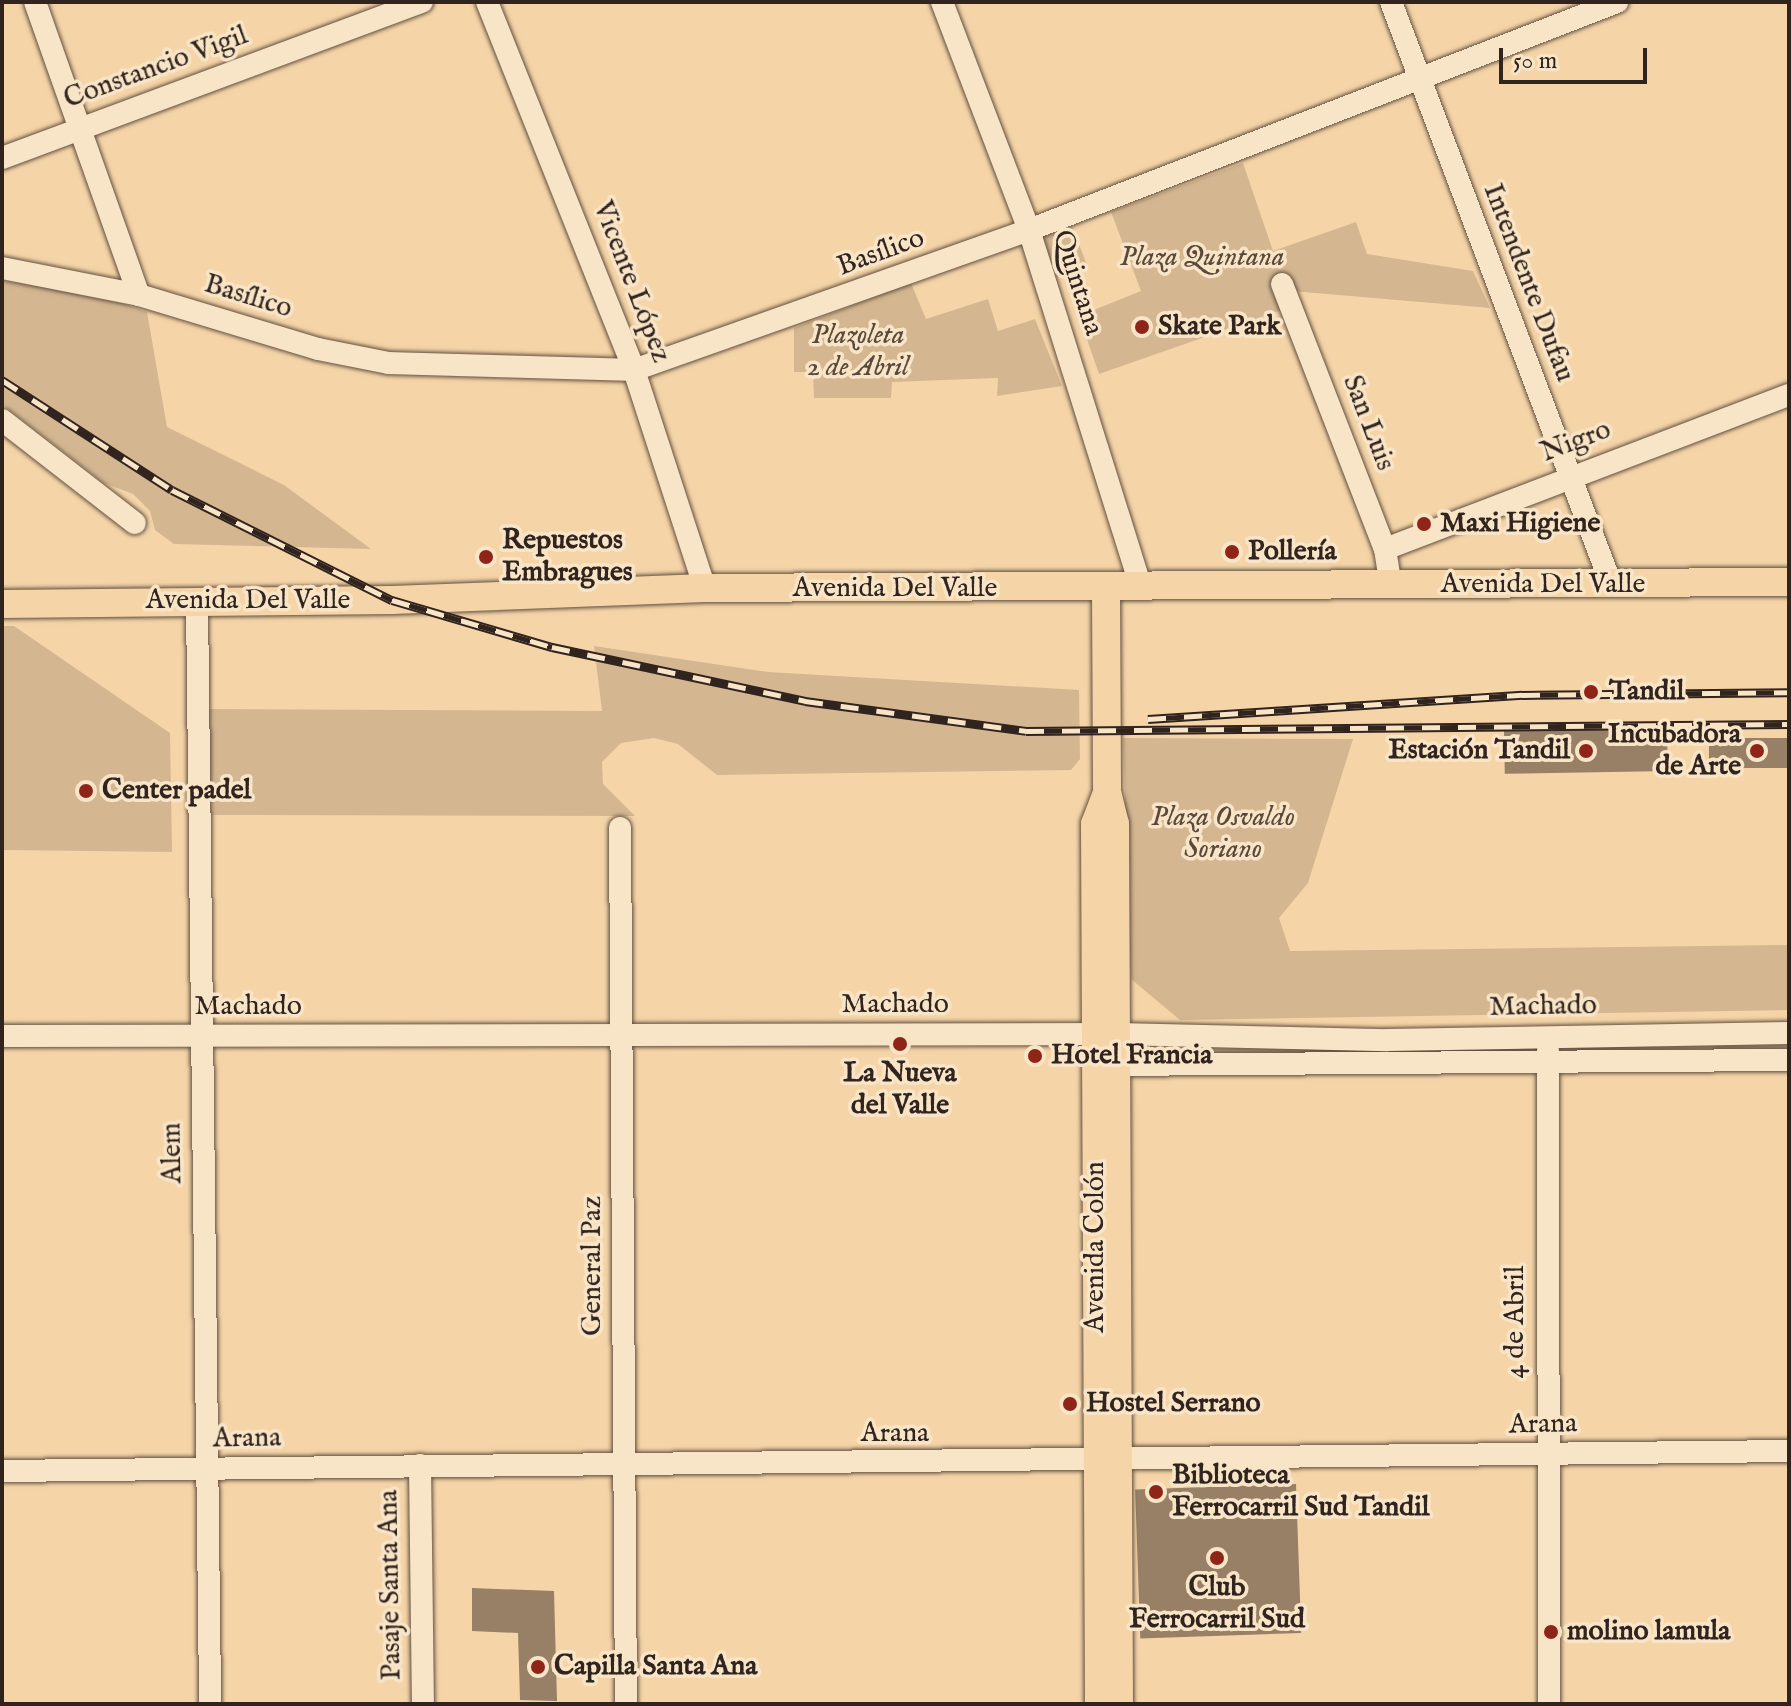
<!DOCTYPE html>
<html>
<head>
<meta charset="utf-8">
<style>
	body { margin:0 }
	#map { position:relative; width:1791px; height:1706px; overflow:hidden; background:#f5d5a8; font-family:"IM FELL English",serif }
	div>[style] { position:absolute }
	.green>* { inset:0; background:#d4b791; transform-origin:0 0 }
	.building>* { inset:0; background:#978066; transform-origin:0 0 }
	.roads { filter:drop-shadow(0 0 2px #625040) drop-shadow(0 0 2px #625040) }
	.minor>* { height:22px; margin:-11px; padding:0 11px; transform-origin:11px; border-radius:11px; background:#f8e4c6 }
	.major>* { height:28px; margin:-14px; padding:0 14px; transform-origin:14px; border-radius:14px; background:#f5d5a8 }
	.rail>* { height:9px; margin-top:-4.5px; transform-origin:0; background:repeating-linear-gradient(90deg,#f8e4c6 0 18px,#31241e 0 36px); box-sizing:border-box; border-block:2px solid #31241e }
	.dots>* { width:22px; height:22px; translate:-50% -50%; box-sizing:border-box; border:4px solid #f8e4c6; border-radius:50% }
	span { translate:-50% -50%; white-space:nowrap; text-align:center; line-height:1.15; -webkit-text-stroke:7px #f8e4c6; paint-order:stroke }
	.street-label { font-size:28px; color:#31241e }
	.park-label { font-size:28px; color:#5a493b; font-style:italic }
	.poi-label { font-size:28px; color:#31241e; font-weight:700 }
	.left { translate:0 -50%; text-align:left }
	.right { translate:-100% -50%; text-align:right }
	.frame { position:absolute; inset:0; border:4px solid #31241e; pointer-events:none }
	.scale { position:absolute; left:1499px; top:48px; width:148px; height:36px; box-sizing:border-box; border:4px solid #31241e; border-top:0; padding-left:10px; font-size:24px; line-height:28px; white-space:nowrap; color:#31241e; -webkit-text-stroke:6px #f8e4c6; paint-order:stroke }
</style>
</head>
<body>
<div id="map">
	<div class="green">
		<i style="clip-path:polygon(1243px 163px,1273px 251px,1356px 222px,1367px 254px,1473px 271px,1490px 308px,1292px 291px,1296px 305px,1099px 374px,1079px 316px,1141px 291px,1111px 212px)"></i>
		<i style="left:1072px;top:226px;width:42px;height:35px;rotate:69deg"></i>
		<i style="clip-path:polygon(2px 281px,98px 295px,147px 312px,167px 427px,284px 485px,371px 549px,174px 544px,155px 530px,150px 511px,133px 494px,104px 483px,2px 404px)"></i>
		<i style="clip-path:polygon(911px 283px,926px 319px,988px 299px,998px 331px,1035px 319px,1062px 386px,997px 396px,998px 378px,892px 382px,891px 398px,814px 398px,813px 372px,794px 372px,794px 328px)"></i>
		<i style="clip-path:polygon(2px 626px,14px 626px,170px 733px,172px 852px,2px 850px)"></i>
		<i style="clip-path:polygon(594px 646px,768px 672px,1079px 690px,1080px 759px,1071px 770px,717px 775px,678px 744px,654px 738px,621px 743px,602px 762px,603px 784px,635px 816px,211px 815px,209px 709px,602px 711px)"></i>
		<i style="clip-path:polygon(1123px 738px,1353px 739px,1308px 883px,1279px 918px,1290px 951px,1789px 945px,1789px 1010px,1180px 1020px,1131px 979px)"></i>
		<i style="left:1789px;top:1041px;width:8px;height:231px;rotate:90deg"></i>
		<i style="left:1135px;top:1046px;width:394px;height:8px"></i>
	</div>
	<div class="building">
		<i style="left:1667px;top:728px;width:43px;height:163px;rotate:89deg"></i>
		<i style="left:1789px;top:738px;width:30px;height:80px;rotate:90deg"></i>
		<i style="left:1296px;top:1484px;width:149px;height:161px;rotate:88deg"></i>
		<i style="clip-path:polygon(472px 1588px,554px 1591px,557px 1701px,520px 1700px,518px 1633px,472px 1631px)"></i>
	</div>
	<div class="roads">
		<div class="minor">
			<i style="left:35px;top:2px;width:311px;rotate:70.5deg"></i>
			<i style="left:487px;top:2px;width:396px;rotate:68.2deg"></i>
			<i style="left:634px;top:370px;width:229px;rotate:72deg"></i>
			<i style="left:942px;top:2px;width:244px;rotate:69.1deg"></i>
			<i style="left:1029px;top:230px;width:374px;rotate:72.6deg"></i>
			<i style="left:1391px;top:2px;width:622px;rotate:69.29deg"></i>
			<i style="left:2px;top:158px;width:448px;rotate:-20.4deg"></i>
			<i style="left:2px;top:268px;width:140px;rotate:11.1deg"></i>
			<i style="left:139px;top:295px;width:187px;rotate:16.8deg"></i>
			<i style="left:318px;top:349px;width:72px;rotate:11.2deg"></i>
			<i style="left:389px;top:363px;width:245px;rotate:1.6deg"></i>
			<i style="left:634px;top:370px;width:419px;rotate:-19.5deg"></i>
			<i style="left:1029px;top:230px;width:631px;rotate:-21.19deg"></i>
			<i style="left:1282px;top:284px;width:284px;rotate:68.8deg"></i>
			<i style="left:1385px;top:549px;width:37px;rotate:81deg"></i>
			<i style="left:2px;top:420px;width:168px;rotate:37.8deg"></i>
			<i style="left:1385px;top:549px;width:432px;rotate:-20.9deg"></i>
			<i style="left:197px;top:601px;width:1103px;rotate:89.32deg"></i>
			<i style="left:620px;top:828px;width:876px;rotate:89.61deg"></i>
			<i style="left:2px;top:1036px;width:1115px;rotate:-0.1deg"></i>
			<i style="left:1117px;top:1034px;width:271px;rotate:1.3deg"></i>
			<i style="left:1388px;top:1040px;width:401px;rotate:-1deg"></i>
			<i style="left:1548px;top:1051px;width:653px;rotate:89.91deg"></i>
			<i style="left:1101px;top:1065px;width:688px;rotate:-0.42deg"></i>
			<i style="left:420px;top:1465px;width:239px;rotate:89.3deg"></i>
			<i style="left:2px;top:1471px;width:1787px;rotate:-0.64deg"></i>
		</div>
		<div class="major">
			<i style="left:1106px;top:590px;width:202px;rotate:89.7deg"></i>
			<i style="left:1107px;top:792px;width:33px;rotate:76deg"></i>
			<i style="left:1115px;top:824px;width:880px;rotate:89.74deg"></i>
			<i style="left:2px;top:604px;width:390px;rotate:-0.6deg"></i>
			<i style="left:392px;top:600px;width:313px;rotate:-2.2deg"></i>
			<i style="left:705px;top:588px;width:1084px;rotate:-0.32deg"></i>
			<i style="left:1099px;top:1704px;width:880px;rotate:-90.26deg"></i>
			<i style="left:1095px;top:824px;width:34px;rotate:-69deg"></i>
		</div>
	</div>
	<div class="rail">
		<i style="left:2px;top:380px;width:202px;rotate:32.9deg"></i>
		<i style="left:172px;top:490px;width:246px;rotate:26.6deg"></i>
		<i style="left:392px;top:600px;width:167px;rotate:16.4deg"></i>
		<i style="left:552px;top:647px;width:259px;rotate:12deg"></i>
		<i style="left:805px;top:701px;width:223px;rotate:7.7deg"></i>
		<i style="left:1026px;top:731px;width:763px;rotate:-0.53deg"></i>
		<i style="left:1148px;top:719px;width:375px;rotate:-3.7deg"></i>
		<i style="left:1522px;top:695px;width:267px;rotate:-0.6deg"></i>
	</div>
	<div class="dots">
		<i style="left:1142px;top:327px;background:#8f2418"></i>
		<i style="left:1424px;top:524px;background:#8f2418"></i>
		<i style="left:1232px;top:552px;background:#8f2418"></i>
		<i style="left:486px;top:557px;background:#8f2418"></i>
		<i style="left:1591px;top:692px;background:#8f2418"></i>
		<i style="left:1586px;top:751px;background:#8f2418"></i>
		<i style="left:1757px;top:751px;background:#8f2418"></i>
		<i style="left:86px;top:791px;background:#8f2418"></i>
		<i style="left:900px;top:1044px;background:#8f2418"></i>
		<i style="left:1035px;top:1056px;background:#8f2418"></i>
		<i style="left:1070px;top:1404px;background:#8f2418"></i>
		<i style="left:1156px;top:1492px;background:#8f2418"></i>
		<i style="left:1217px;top:1558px;background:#8f2418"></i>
		<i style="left:1551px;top:1632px;background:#8f2418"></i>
		<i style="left:538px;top:1667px;background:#8f2418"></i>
	</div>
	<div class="street-label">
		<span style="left:156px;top:68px;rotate:-20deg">Constancio Vigil</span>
		<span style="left:881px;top:253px;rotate:-20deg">Basílico</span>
		<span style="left:631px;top:282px;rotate:69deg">Vicente López</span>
		<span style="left:1077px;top:283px;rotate:72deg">Quintana</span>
		<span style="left:1528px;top:283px;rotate:69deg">Intendente Dufau</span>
		<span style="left:248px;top:297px;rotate:17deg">Basílico</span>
		<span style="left:1368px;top:423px;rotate:69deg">San Luis</span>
		<span style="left:1576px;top:442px;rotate:-21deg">Nigro</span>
		<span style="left:1543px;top:585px">Avenida Del Valle</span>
		<span style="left:895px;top:589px">Avenida Del Valle</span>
		<span style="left:248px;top:601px">Avenida Del Valle</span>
		<span style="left:895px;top:1005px">Machado</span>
		<span style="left:248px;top:1007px">Machado</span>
		<span style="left:1543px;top:1007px;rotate:-1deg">Machado</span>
		<span style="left:173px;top:1153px;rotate:-91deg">Alem</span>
		<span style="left:1096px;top:1247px;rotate:-90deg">Avenida Colón</span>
		<span style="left:593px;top:1266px;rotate:-90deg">General Paz</span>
		<span style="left:1516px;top:1322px;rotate:-90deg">4 de Abril</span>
		<span style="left:1543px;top:1425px;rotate:-1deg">Arana</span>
		<span style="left:895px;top:1434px">Arana</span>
		<span style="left:247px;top:1439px;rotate:-1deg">Arana</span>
		<span style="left:391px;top:1585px;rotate:-91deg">Pasaje Santa Ana</span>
	</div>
	<div class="park-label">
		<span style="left:1202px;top:258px">Plaza Quintana</span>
		<span style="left:858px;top:352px">Plazoleta<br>2 de Abril</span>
		<span style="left:1223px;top:834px">Plaza Osvaldo<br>Soriano</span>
	</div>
	<div class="poi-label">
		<span class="left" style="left:1158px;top:327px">Skate Park</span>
		<span class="left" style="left:1440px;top:524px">Maxi Higiene</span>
		<span class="left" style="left:502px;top:557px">Repuestos<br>Embragues</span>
		<span class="left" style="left:1248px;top:552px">Pollería</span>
		<span class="left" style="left:1609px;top:692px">Tandil</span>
		<span class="right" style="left:1741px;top:751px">Incubadora<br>de Arte</span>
		<span class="right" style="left:1570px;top:751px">Estación Tandil</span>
		<span class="left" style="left:102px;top:791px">Center padel</span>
		<span class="left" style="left:1051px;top:1056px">Hotel Francia</span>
		<span style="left:900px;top:1090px">La Nueva<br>del Valle</span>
		<span class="left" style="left:1086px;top:1404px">Hostel Serrano</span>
		<span class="left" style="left:1172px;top:1492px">Biblioteca<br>Ferrocarril Sud Tandil</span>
		<span style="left:1217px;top:1604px">Club<br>Ferrocarril Sud</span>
		<span class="left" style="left:1567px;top:1632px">molino lamula</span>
		<span class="left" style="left:554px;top:1667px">Capilla Santa Ana</span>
	</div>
	<div class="frame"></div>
	<div class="scale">50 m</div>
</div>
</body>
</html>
